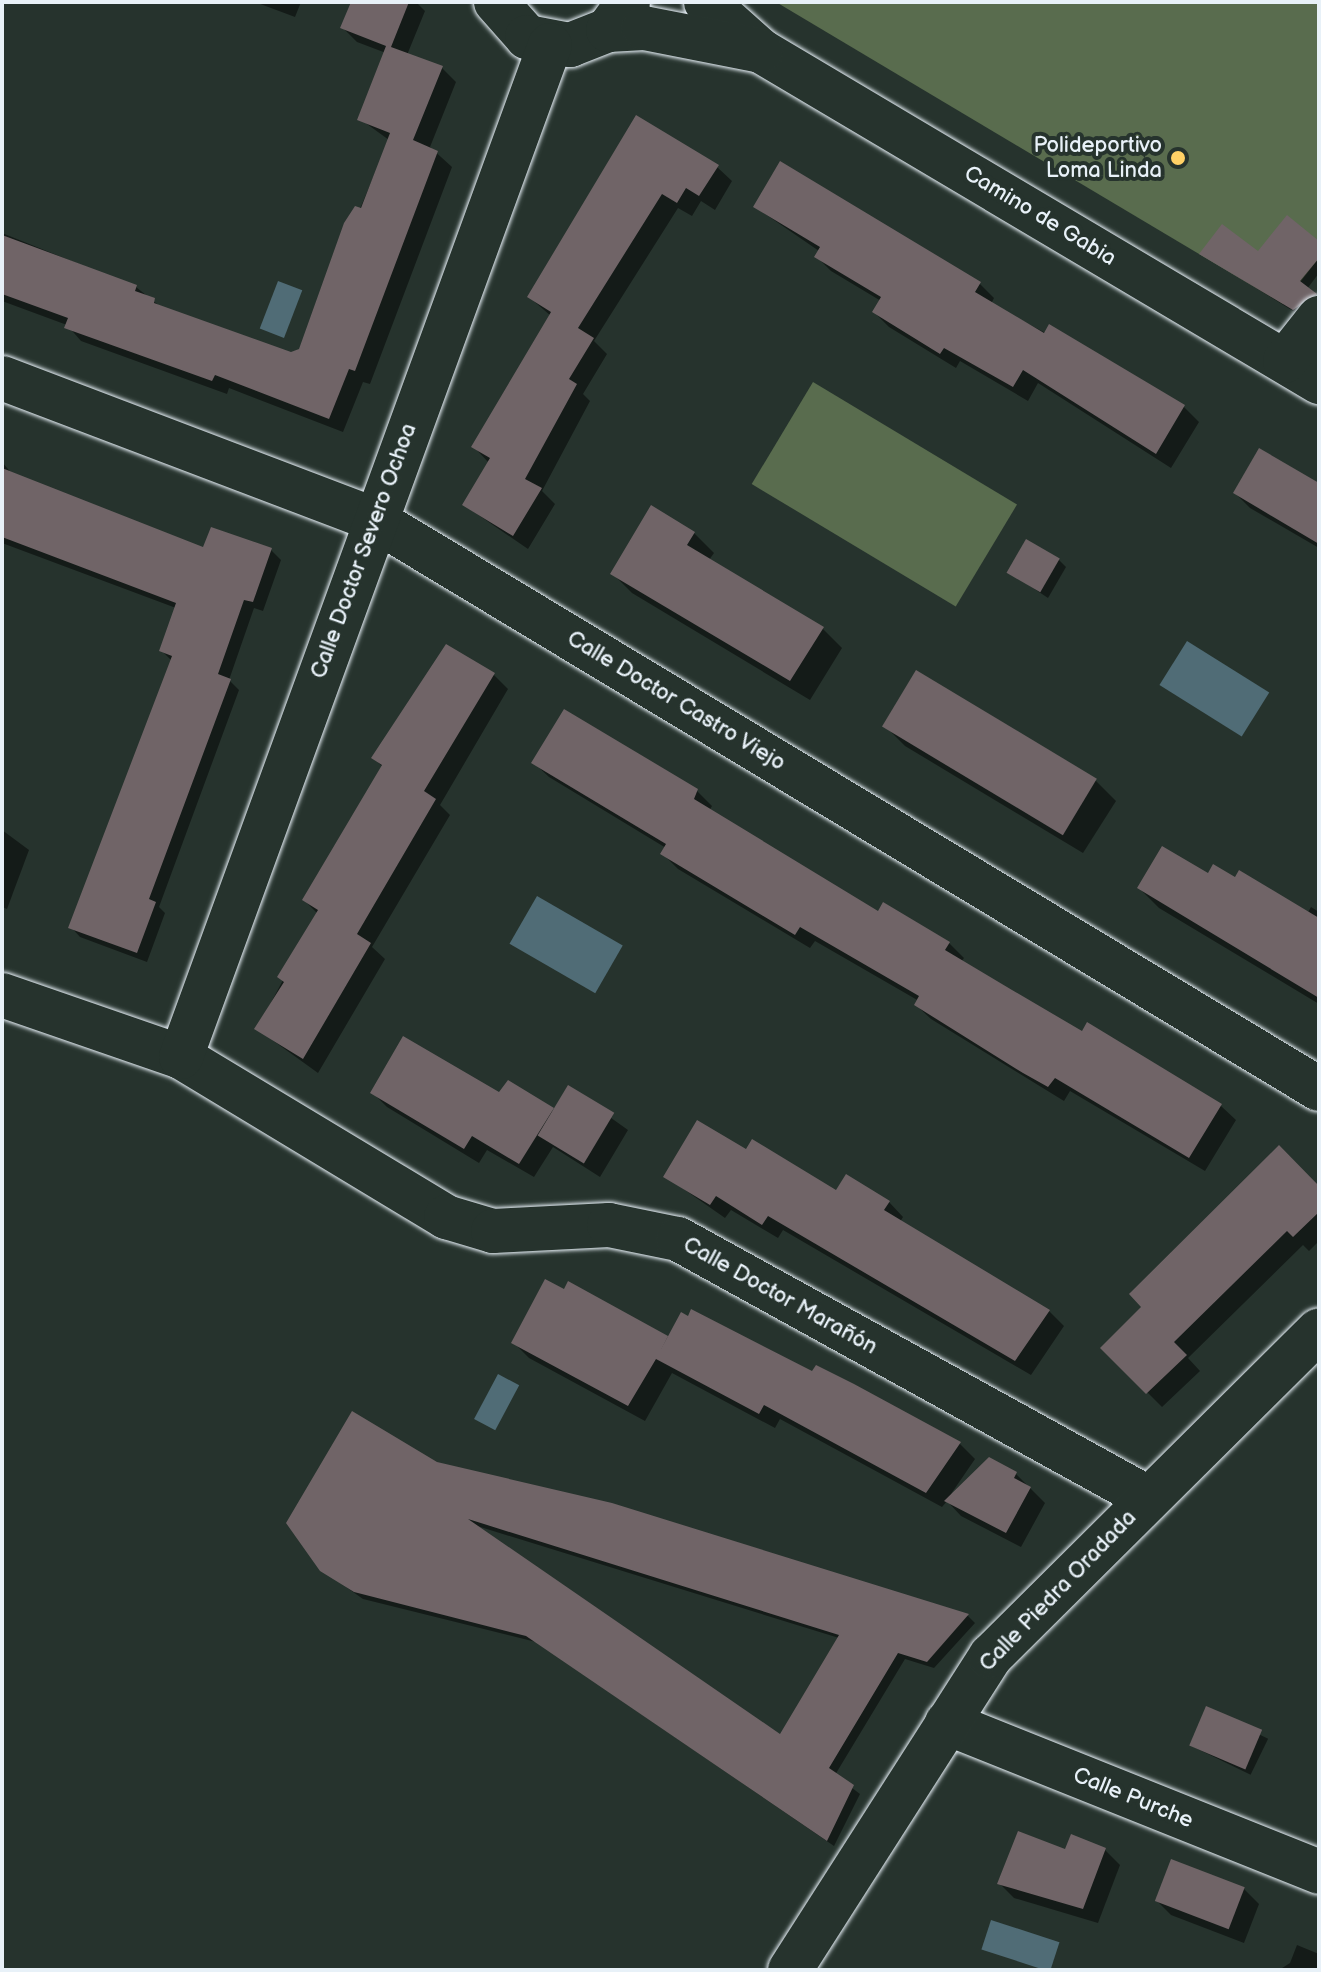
<!DOCTYPE html>
<html>
<head>
<meta charset="utf-8">
<style>
	body { margin:0 }
	#map { position:relative; width:1321px; height:1972px; overflow:hidden; background:#26332d; font-family:"Balsamiq Sans",sans-serif }
	div>[style] { position:absolute }
	.green>* { inset:0; background:#596c4e; transform-origin:0 0 }
	.water>* { inset:0; background:#506c76; transform-origin:0 0 }
	.shadow>* { inset:0; background:#0007; transform-origin:0 0 }
	.building>* { inset:0; background:#706467; transform-origin:0 0 }
	.roads { filter:drop-shadow(0 0 2px #e8f1f8) drop-shadow(0 0 2px #e8f1f8) }
	.minor>* { height:44px; margin:-22px; padding:0 22px; transform-origin:22px; border-radius:22px; background:#26332d }
	.dots>* { width:22px; height:22px; translate:-50% -50%; box-sizing:border-box; border:4px solid #26332d; border-radius:50% }
	span { translate:-50% -50%; white-space:nowrap; text-align:center; line-height:1.15; -webkit-text-stroke:8px #26332d; paint-order:stroke }
	.poi-label { font-size:22px; color:#e8f1f8 }
	.right { translate:-100% -50%; text-align:right }
	.street-label { font-size:22px; color:#e8f1f8 }
	.frame { position:absolute; inset:0; border:4px solid #e8f1f8; pointer-events:none }
</style>
</head>
<body>
<div id="map">
	<div class="green">
		<i style="clip-path:polygon(776px 2px,1319px 2px,1319px 258px,1283px 304px)"></i>
		<i style="left:813px;top:382px;width:238px;height:119px;rotate:31deg"></i>
	</div>
	<div class="water">
		<i style="left:278px;top:281px;width:26px;height:51px;rotate:21deg"></i>
		<i style="left:1187px;top:641px;width:97px;height:52px;rotate:32deg"></i>
		<i style="left:537px;top:896px;width:99px;height:55px;rotate:30deg"></i>
		<i style="left:498px;top:1374px;width:24px;height:51px;rotate:28deg"></i>
		<i style="left:991px;top:1920px;width:72px;height:31px;rotate:18deg"></i>
	</div>
	<div class="shadow">
		<i style="clip-path:polygon(255px 2px,301px 2px,295px 17px)"></i>
		<i style="clip-path:polygon(353px 2px,416px 2px,425px 11px,407px 55px,442px 68px,456px 82px,430px 147px,452px 167px,370px 384px,363px 382px,343px 432px,229px 388px,227px 394px,81px 341px,67px 325px,2px 301px,2px 233px,136px 287px,162px 308px,291px 354px,300px 351px,389px 140px,360px 119px,386px 53px,357px 42px,343px 28px)"></i>
		<i style="clip-path:polygon(637px 118px,717px 167px,732px 181px,715px 210px,701px 201px,692px 216px,678px 208px,594px 341px,607px 354px,583px 394px,590px 401px,542px 491px,555px 504px,528px 549px,464px 505px,489px 463px,474px 447px,551px 316px,529px 297px)"></i>
		<i style="clip-path:polygon(755px 207px,980px 284px,994px 298px,991px 304px,1184px 407px,1199px 422px,1171px 468px,1038px 383px,1028px 401px,960px 361px,956px 368px,889px 327px,874px 312px,881px 301px,831px 271px,816px 256px,819px 251px)"></i>
		<i style="clip-path:polygon(1319px 243px,1319px 273px,1307px 289px,1319px 298px,1301px 316px,1201px 254px,1259px 253px)"></i>
		<i style="clip-path:polygon(2px 462px,13px 475px,205px 550px,271px 550px,281px 560px,263px 611px,254px 608px,229px 680px,239px 690px,159px 907px,165px 913px,147px 962px,80px 937px,71px 927px,172px 661px,161px 650px,176px 608px,2px 543px)"></i>
		<i style="clip-path:polygon(1319px 485px,1319px 548px,1250px 508px,1235px 493px)"></i>
		<i style="clip-path:polygon(694px 533px,714px 553px,709px 560px,822px 628px,842px 648px,810px 700px,632px 593px,612px 573px)"></i>
		<i style="clip-path:polygon(1059px 560px,1066px 567px,1048px 598px,1009px 572px)"></i>
		<i style="clip-path:polygon(493px 674px,508px 689px,440px 805px,450px 815px,372px 947px,385px 959px,318px 1073px,257px 1029px,318px 914px,304px 900px,383px 767px,373px 758px)"></i>
		<i style="clip-path:polygon(885px 726px,1096px 781px,1116px 801px,1083px 853px,905px 746px)"></i>
		<i style="clip-path:polygon(534px 763px,697px 791px,712px 806px,709px 811px,878px 914px,949px 943px,964px 958px,961px 962px,1083px 1034px,1088px 1025px,1221px 1106px,1236px 1120px,1205px 1171px,1070px 1091px,1064px 1101px,931px 1019px,916px 1005px,919px 1001px,815px 941px,810px 948px,678px 869px,663px 854px,666px 848px,549px 777px)"></i>
		<i style="clip-path:polygon(2px 830px,29px 850px,7px 909px,2px 907px)"></i>
		<i style="clip-path:polygon(1208px 875px,1307px 914px,1311px 907px,1319px 912px,1319px 1004px,1159px 908px,1139px 888px)"></i>
		<i style="clip-path:polygon(569px 1088px,628px 1130px,600px 1177px,553px 1147px,534px 1177px,487px 1150px,479px 1163px,387px 1107px,372px 1092px,500px 1094px,556px 1112px)"></i>
		<i style="clip-path:polygon(746px 1152px,837px 1193px,889px 1202px,903px 1217px,900px 1222px,1049px 1311px,1064px 1326px,1031px 1375px,783px 1230px,778px 1238px,731px 1210px,725px 1218px,665px 1176px)"></i>
		<i style="clip-path:polygon(1319px 1188px,1319px 1241px,1309px 1251px,1303px 1245px,1188px 1358px,1200px 1371px,1162px 1407px,1103px 1348px)"></i>
		<i style="clip-path:polygon(666px 1337px,813px 1374px,959px 1443px,975px 1459px,951px 1494px,1016px 1474px,1045px 1503px,1021px 1547px,961px 1516px,947px 1501px,942px 1507px,780px 1419px,775px 1428px,672px 1373px,645px 1421px,529px 1358px,513px 1342px)"></i>
		<i style="clip-path:polygon(evenodd,436px 1464px,612px 1505px,968px 1616px,975px 1623px,934px 1668px,905px 1659px,835px 1775px,860px 1794px,834px 1846px,536px 1642px,363px 1599px,322px 1570px,436px 1464px,474px 1525px,839px 1638px,780px 1737px,474px 1525px)"></i>
		<i style="left:1207px;top:1709px;width:68px;height:40px;rotate:26deg"></i>
		<i style="clip-path:polygon(1105px 1850px,1120px 1865px,1098px 1923px,1014px 1898px,999px 1883px,1066px 1852px)"></i>
		<i style="clip-path:polygon(1244px 1889px,1259px 1904px,1244px 1943px,1171px 1915px,1156px 1900px)"></i>
		<i style="clip-path:polygon(1297px 1945px,1319px 1954px,1319px 1970px,1279px 1970px,1290px 1963px)"></i>
	</div>
	<div class="building">
		<i style="clip-path:polygon(351px 2px,409px 2px,391px 47px,443px 66px,413px 140px,438px 151px,355px 371px,349px 369px,329px 419px,215px 375px,212px 381px,64px 328px,68px 318px,2px 294px,2px 235px,137px 285px,135px 291px,155px 298px,154px 303px,291px 352px,299px 349px,344px 223px,355px 206px,361px 208px,390px 133px,357px 120px,386px 46px,340px 28px)"></i>
		<i style="clip-path:polygon(636px 115px,719px 165px,699px 196px,686px 188px,677px 203px,662px 194px,578px 328px,594px 338px,569px 379px,577px 384px,525px 479px,542px 488px,513px 536px,462px 505px,490px 458px,471px 447px,551px 312px,527px 297px)"></i>
		<i style="clip-path:polygon(780px 161px,981px 282px,975px 292px,1044px 333px,1049px 324px,1185px 405px,1156px 454px,1023px 370px,1013px 387px,944px 348px,940px 354px,872px 312px,881px 297px,814px 257px,820px 247px,753px 207px)"></i>
		<i style="clip-path:polygon(1287px 215px,1319px 241px,1319px 258px,1300px 281px,1317px 294px,1293px 310px,1199px 254px,1222px 224px,1258px 251px)"></i>
		<i style="clip-path:polygon(1259px 448px,1319px 483px,1319px 544px,1233px 493px)"></i>
		<i style="clip-path:polygon(2px 468px,203px 547px,211px 527px,272px 548px,253px 602px,244px 600px,218px 674px,231px 679px,149px 899px,156px 902px,137px 953px,68px 928px,172px 656px,159px 651px,176px 603px,2px 537px)"></i>
		<i style="clip-path:polygon(651px 505px,695px 532px,687px 545px,824px 627px,790px 681px,610px 574px)"></i>
		<i style="left:1026px;top:539px;width:39px;height:39px;rotate:30deg"></i>
		<i style="clip-path:polygon(446px 644px,495px 673px,424px 791px,436px 799px,357px 934px,371px 943px,303px 1059px,254px 1029px,284px 982px,277px 977px,318px 910px,302px 900px,382px 765px,371px 758px)"></i>
		<i style="left:916px;top:670px;width:211px;height:66px;rotate:31deg"></i>
		<i style="clip-path:polygon(564px 709px,698px 789px,694px 799px,878px 911px,883px 902px,950px 942px,945px 950px,1012px 990px,1082px 1031px,1087px 1022px,1222px 1104px,1189px 1158px,1055px 1078px,1048px 1087px,1023px 1073px,914px 1005px,919px 996px,800px 927px,795px 935px,660px 854px,666px 844px,531px 763px)"></i>
		<i style="clip-path:polygon(1162px 846px,1208px 873px,1213px 864px,1235px 877px,1239px 870px,1319px 918px,1319px 998px,1137px 888px)"></i>
		<i style="clip-path:polygon(403px 1036px,499px 1092px,508px 1080px,554px 1108px,519px 1164px,472px 1136px,464px 1149px,370px 1093px)"></i>
		<i style="left:568px;top:1085px;width:54px;height:59px;rotate:31deg"></i>
		<i style="clip-path:polygon(697px 1120px,746px 1149px,752px 1139px,836px 1190px,846px 1174px,890px 1201px,884px 1210px,1050px 1310px,1015px 1361px,768px 1216px,762px 1225px,716px 1196px,710px 1205px,663px 1177px)"></i>
		<i style="clip-path:polygon(1279px 1145px,1319px 1186px,1319px 1212px,1293px 1237px,1287px 1231px,1174px 1342px,1187px 1355px,1146px 1394px,1100px 1348px,1141px 1307px,1129px 1294px)"></i>
		<i style="clip-path:polygon(545px 1279px,564px 1289px,568px 1281px,668px 1336px,659px 1353px,681px 1312px,688px 1316px,691px 1309px,812px 1371px,816px 1365px,854px 1384px,961px 1442px,926px 1493px,764px 1405px,759px 1414px,656px 1359px,628px 1406px,511px 1343px)"></i>
		<i style="clip-path:polygon(evenodd,352px 1411px,437px 1462px,612px 1503px,969px 1614px,927px 1662px,898px 1653px,829px 1768px,854px 1785px,827px 1841px,526px 1636px,354px 1592px,320px 1571px,286px 1523px,352px 1411px,468px 1519px,839px 1635px,780px 1734px,468px 1519px)"></i>
		<i style="clip-path:polygon(989px 1457px,1017px 1472px,1014px 1478px,1031px 1487px,1006px 1533px,944px 1501px)"></i>
		<i style="left:1206px;top:1706px;width:61px;height:43px;rotate:23deg"></i>
		<i style="clip-path:polygon(1018px 1831px,1065px 1849px,1071px 1834px,1106px 1848px,1083px 1909px,997px 1884px)"></i>
		<i style="left:1171px;top:1859px;width:79px;height:45px;rotate:21deg"></i>
	</div>
	<div class="roads">
		<div class="minor">
			<i style="left:496px;top:2px;width:47px;rotate:48.5deg"></i>
			<i style="left:527px;top:37px;width:44px;rotate:10.5deg"></i>
			<i style="left:570px;top:45px;width:41px;rotate:-21.5deg"></i>
			<i style="left:608px;top:30px;width:34px;rotate:-54deg"></i>
			<i style="left:706px;top:2px;width:74px;rotate:41.7deg"></i>
			<i style="left:761px;top:51px;width:649px;rotate:30.68deg"></i>
			<i style="left:608px;top:30px;width:36px;rotate:-3deg"></i>
			<i style="left:644px;top:28px;width:119px;rotate:11.1deg"></i>
			<i style="left:1285px;top:361px;width:55px;rotate:-51.7deg"></i>
			<i style="left:2px;top:378px;width:399px;rotate:20.8deg"></i>
			<i style="left:375px;top:520px;width:1102px;rotate:31.08deg"></i>
			<i style="left:2px;top:995px;width:189px;rotate:19.1deg"></i>
			<i style="left:181px;top:1057px;width:310px;rotate:31.1deg"></i>
			<i style="left:446px;top:1217px;width:49px;rotate:16.6deg"></i>
			<i style="left:493px;top:1231px;width:116px;rotate:-3deg"></i>
			<i style="left:609px;top:1225px;width:70px;rotate:11.5deg"></i>
			<i style="left:678px;top:1239px;width:537px;rotate:28.86deg"></i>
			<i style="left:181px;top:1057px;width:1077px;rotate:-69.97deg"></i>
			<i style="left:947px;top:1723px;width:401px;rotate:21.8deg"></i>
			<i style="left:790px;top:1970px;width:373px;rotate:-57.4deg"></i>
			<i style="left:991px;top:1656px;width:462px;rotate:-44.8deg"></i>
		</div>
	</div>
	<div class="dots">
		<i style="left:1178px;top:158px;background:#ffd166"></i>
	</div>
	<div class="poi-label">
		<span class="right" style="left:1162px;top:158px">Polideportivo<br>Loma Linda</span>
	</div>
	<div class="street-label">
		<span style="left:1040px;top:216px;rotate:31deg">Camino de Gabia</span>
		<span style="left:364px;top:551px;rotate:-70deg">Calle Doctor Severo Ochoa</span>
		<span style="left:676px;top:701px;rotate:31deg">Calle Doctor Castro Viejo</span>
		<span style="left:780px;top:1296px;rotate:29deg">Calle Doctor Marañón</span>
		<span style="left:1058px;top:1591px;rotate:-46deg">Calle Piedra Oradada</span>
		<span style="left:1133px;top:1798px;rotate:22deg">Calle Purche</span>
	</div>
	<div class="frame"></div>
</div>
</body>
</html>
